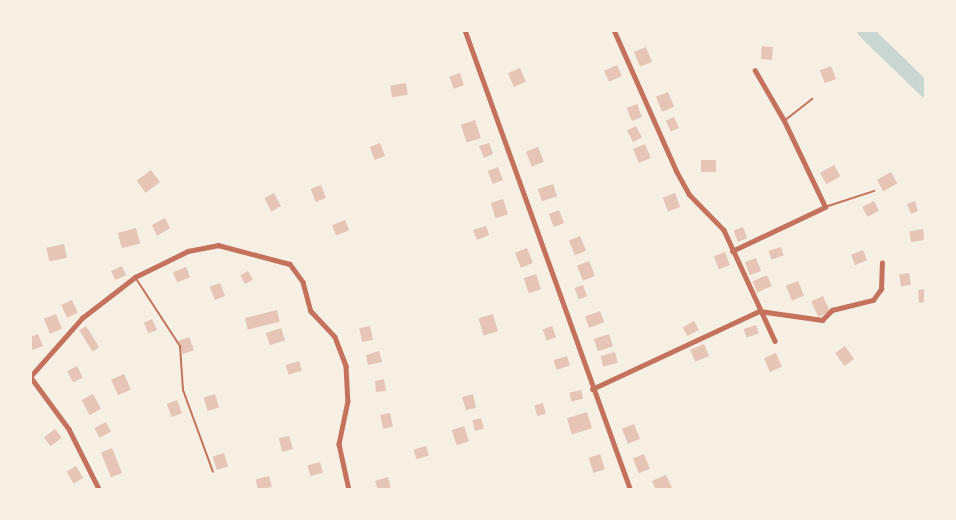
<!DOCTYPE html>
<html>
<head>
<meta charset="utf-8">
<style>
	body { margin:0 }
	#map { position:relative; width:956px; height:520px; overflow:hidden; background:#f6efe4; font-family:"IBM Plex Sans",sans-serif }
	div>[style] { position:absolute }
	.river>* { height:15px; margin:-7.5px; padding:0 7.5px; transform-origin:7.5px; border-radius:7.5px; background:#c9d6d2 }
	.building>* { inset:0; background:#e6c5b7; transform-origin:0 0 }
	.service>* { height:2px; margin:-1px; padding:0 1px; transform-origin:1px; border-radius:1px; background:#c5725c }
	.minor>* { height:4.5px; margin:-2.25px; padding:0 2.25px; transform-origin:2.25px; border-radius:2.25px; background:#c5725c }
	span { translate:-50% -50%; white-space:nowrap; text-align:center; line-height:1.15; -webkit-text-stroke:4.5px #f6efe4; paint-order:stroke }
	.frame { position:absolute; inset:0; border:32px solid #f6efe4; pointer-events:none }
</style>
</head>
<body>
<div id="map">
	<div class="river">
		<i style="left:864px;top:30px;width:86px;rotate:44.1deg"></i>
	</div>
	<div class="building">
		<i style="left:762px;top:46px;width:11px;height:13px;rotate:5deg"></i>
		<i style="left:646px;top:47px;width:16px;height:13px;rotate:68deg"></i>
		<i style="left:617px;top:65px;width:12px;height:14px;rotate:66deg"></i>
		<i style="left:831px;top:66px;width:14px;height:12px;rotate:69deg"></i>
		<i style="left:520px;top:68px;width:15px;height:13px;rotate:67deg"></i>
		<i style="left:460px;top:73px;width:13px;height:11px;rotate:72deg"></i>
		<i style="left:406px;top:83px;width:12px;height:16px;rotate:81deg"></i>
		<i style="left:668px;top:92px;width:16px;height:13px;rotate:68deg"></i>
		<i style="left:637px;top:104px;width:14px;height:11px;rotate:69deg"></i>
		<i style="left:674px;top:117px;width:12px;height:9px;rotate:66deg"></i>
		<i style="left:475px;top:120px;width:19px;height:15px;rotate:72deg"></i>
		<i style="left:636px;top:126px;width:13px;height:10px;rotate:63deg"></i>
		<i style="left:380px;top:143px;width:14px;height:11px;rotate:69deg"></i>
		<i style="clip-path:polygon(489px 143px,493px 154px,484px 158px,479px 146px)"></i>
		<i style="left:645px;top:144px;width:15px;height:13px;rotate:67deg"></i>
		<i style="left:538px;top:147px;width:16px;height:13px;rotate:68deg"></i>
		<i style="left:701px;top:160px;width:15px;height:12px"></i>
		<i style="left:834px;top:165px;width:13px;height:16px;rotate:61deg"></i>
		<i style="left:498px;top:167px;width:14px;height:11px;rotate:69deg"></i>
		<i style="left:151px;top:170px;width:15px;height:18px;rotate:53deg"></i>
		<i style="left:891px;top:172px;width:13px;height:16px;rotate:61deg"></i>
		<i style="left:553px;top:184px;width:13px;height:16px;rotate:72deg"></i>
		<i style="left:321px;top:185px;width:14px;height:11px;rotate:69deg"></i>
		<i style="left:274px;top:193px;width:15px;height:11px;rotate:62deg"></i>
		<i style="left:675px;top:193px;width:15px;height:13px;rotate:70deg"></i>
		<i style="left:503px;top:199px;width:16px;height:13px;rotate:72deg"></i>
		<i style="left:874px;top:201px;width:11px;height:13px;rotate:63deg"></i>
		<i style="clip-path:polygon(915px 201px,918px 211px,911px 214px,907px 204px)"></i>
		<i style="left:559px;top:210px;width:14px;height:11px;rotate:69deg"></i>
		<i style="clip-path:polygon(165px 218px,170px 228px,157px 236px,152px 225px)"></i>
		<i style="left:345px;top:220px;width:11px;height:14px;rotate:68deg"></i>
		<i style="clip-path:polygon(486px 226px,489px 235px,477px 240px,473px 230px)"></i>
		<i style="left:743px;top:227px;width:12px;height:10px;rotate:70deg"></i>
		<i style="left:136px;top:228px;width:16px;height:19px;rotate:75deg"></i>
		<i style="left:923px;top:229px;width:11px;height:14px;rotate:80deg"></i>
		<i style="left:580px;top:236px;width:16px;height:12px;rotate:68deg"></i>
		<i style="left:64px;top:244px;width:14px;height:18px;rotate:78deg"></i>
		<i style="left:781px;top:247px;width:9px;height:13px;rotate:72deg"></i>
		<i style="left:527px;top:248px;width:16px;height:13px;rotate:68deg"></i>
		<i style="left:863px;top:250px;width:11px;height:13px;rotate:68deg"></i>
		<i style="left:725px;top:252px;width:14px;height:12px;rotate:69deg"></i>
		<i style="left:756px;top:258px;width:14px;height:12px;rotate:69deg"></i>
		<i style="left:589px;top:261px;width:16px;height:13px;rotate:68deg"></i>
		<i style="left:122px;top:266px;width:10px;height:12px;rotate:66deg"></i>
		<i style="left:186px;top:267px;width:11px;height:14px;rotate:68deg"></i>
		<i style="left:248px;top:271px;width:10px;height:9px;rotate:61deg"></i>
		<i style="left:909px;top:273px;width:12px;height:10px;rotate:81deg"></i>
		<i style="left:536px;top:274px;width:16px;height:13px;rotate:72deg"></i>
		<i style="left:767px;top:275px;width:12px;height:16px;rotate:66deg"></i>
		<i style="left:798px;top:281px;width:16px;height:13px;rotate:68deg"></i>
		<i style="left:220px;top:283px;width:14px;height:11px;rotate:69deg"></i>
		<i style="left:583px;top:285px;width:12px;height:9px;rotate:70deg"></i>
		<i style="clip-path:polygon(926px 289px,926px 302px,919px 303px,918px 290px)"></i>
		<i style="left:823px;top:296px;width:17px;height:13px;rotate:65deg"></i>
		<i style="left:72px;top:300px;width:14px;height:12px;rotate:65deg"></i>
		<i style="left:277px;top:310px;width:12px;height:33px;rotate:76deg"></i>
		<i style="left:600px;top:311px;width:12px;height:16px;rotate:70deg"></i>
		<i style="left:56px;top:314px;width:16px;height:13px;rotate:68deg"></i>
		<i style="left:493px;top:314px;width:18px;height:15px;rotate:74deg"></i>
		<i style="left:152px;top:319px;width:12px;height:9px;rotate:66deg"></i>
		<i style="left:694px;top:321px;width:10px;height:13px;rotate:61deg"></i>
		<i style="left:756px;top:325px;width:9px;height:13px;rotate:72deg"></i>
		<i style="left:86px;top:326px;width:25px;height:8px;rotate:58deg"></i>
		<i style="left:370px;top:326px;width:14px;height:11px;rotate:78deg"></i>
		<i style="left:552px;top:326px;width:12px;height:10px;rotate:70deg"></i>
		<i style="left:281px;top:328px;width:13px;height:16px;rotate:72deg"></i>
		<i style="clip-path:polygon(38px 334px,43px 346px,30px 351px,30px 337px)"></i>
		<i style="left:609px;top:334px;width:13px;height:16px;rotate:72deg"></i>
		<i style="left:189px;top:337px;width:14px;height:12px;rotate:69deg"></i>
		<i style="left:704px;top:344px;width:13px;height:15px;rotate:67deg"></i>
		<i style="left:845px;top:346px;width:16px;height:12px;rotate:55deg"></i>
		<i style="clip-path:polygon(379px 351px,382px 362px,368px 365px,366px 355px)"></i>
		<i style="left:615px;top:352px;width:11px;height:15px;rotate:75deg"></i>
		<i style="left:776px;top:353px;width:15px;height:13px;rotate:67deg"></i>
		<i style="left:567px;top:356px;width:10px;height:14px;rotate:73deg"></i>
		<i style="left:299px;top:361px;width:10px;height:14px;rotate:73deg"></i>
		<i style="left:77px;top:366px;width:13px;height:11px;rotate:63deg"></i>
		<i style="left:124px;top:374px;width:17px;height:14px;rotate:66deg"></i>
		<i style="clip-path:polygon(384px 379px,386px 391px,376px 392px,375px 381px)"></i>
		<i style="left:581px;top:390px;width:9px;height:12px;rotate:77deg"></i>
		<i style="left:93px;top:394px;width:17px;height:13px;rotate:62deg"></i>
		<i style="left:215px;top:394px;width:14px;height:12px;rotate:73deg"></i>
		<i style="clip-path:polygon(473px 394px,476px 408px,466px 410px,462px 397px)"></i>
		<i style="left:177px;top:400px;width:14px;height:11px;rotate:69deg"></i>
		<i style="left:543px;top:403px;width:11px;height:9px;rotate:75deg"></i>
		<i style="left:587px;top:412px;width:17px;height:21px;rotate:73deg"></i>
		<i style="left:390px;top:413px;width:14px;height:10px;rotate:78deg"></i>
		<i style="left:481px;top:418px;width:11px;height:9px;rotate:75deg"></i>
		<i style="left:106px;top:422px;width:11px;height:13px;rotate:63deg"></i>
		<i style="left:634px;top:424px;width:16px;height:13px;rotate:68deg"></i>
		<i style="left:464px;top:426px;width:16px;height:13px;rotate:72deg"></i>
		<i style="left:55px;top:429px;width:11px;height:14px;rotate:52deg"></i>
		<i style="clip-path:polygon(289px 436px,293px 449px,282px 452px,279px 438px)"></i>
		<i style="left:426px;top:446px;width:10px;height:13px;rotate:73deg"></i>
		<i style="left:112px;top:448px;width:27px;height:12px;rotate:68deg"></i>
		<i style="left:224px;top:453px;width:14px;height:12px;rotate:73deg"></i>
		<i style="left:600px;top:454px;width:16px;height:12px;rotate:72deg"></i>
		<i style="left:644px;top:454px;width:16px;height:12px;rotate:68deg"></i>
		<i style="left:320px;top:462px;width:11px;height:13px;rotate:75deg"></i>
		<i style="left:76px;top:466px;width:14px;height:11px;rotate:60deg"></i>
		<i style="clip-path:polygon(666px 475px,673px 490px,656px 490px,652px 481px)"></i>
		<i style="left:269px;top:476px;width:11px;height:14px;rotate:75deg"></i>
		<i style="clip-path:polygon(388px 477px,391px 490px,378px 490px,375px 481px)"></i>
	</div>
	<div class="service">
		<i style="left:784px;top:121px;width:36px;rotate:-38deg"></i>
		<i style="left:825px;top:207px;width:52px;rotate:-18.1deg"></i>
		<i style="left:135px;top:277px;width:82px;rotate:56.9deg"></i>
		<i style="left:180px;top:346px;width:44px;rotate:86.1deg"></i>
		<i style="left:183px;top:390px;width:87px;rotate:69.9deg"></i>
	</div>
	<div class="minor">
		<i style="left:465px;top:30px;width:489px;rotate:70.2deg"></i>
		<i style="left:614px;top:30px;width:155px;rotate:66.1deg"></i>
		<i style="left:677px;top:172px;width:25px;rotate:61deg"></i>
		<i style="left:689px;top:194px;width:50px;rotate:45.8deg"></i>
		<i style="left:724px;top:230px;width:122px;rotate:65.3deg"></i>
		<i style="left:732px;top:251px;width:103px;rotate:-25.3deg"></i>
		<i style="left:825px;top:207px;width:95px;rotate:-115.5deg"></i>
		<i style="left:784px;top:121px;width:58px;rotate:-120.1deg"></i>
		<i style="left:592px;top:389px;width:184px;rotate:-25deg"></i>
		<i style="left:759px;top:311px;width:64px;rotate:8.1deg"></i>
		<i style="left:822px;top:320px;width:14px;rotate:-45deg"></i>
		<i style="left:832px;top:310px;width:42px;rotate:-13.7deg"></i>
		<i style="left:873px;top:300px;width:14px;rotate:-54deg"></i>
		<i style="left:881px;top:289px;width:26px;rotate:-88deg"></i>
		<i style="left:99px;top:490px;width:67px;rotate:-116.6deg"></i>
		<i style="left:69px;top:430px;width:66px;rotate:-126.3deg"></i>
		<i style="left:30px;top:377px;width:79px;rotate:-48.6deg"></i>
		<i style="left:82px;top:318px;width:67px;rotate:-37.7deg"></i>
		<i style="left:135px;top:277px;width:59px;rotate:-26.1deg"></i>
		<i style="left:188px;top:251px;width:31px;rotate:-11deg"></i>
		<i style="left:218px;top:245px;width:74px;rotate:14.8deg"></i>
		<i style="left:290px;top:264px;width:22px;rotate:54deg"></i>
		<i style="left:303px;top:282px;width:30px;rotate:75deg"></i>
		<i style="left:311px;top:311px;width:35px;rotate:47deg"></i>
		<i style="left:335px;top:337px;width:31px;rotate:69deg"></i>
		<i style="left:346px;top:366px;width:35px;rotate:87deg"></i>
		<i style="left:348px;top:401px;width:44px;rotate:101.8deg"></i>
		<i style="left:339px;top:444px;width:47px;rotate:77.7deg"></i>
	</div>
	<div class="frame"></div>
</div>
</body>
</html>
